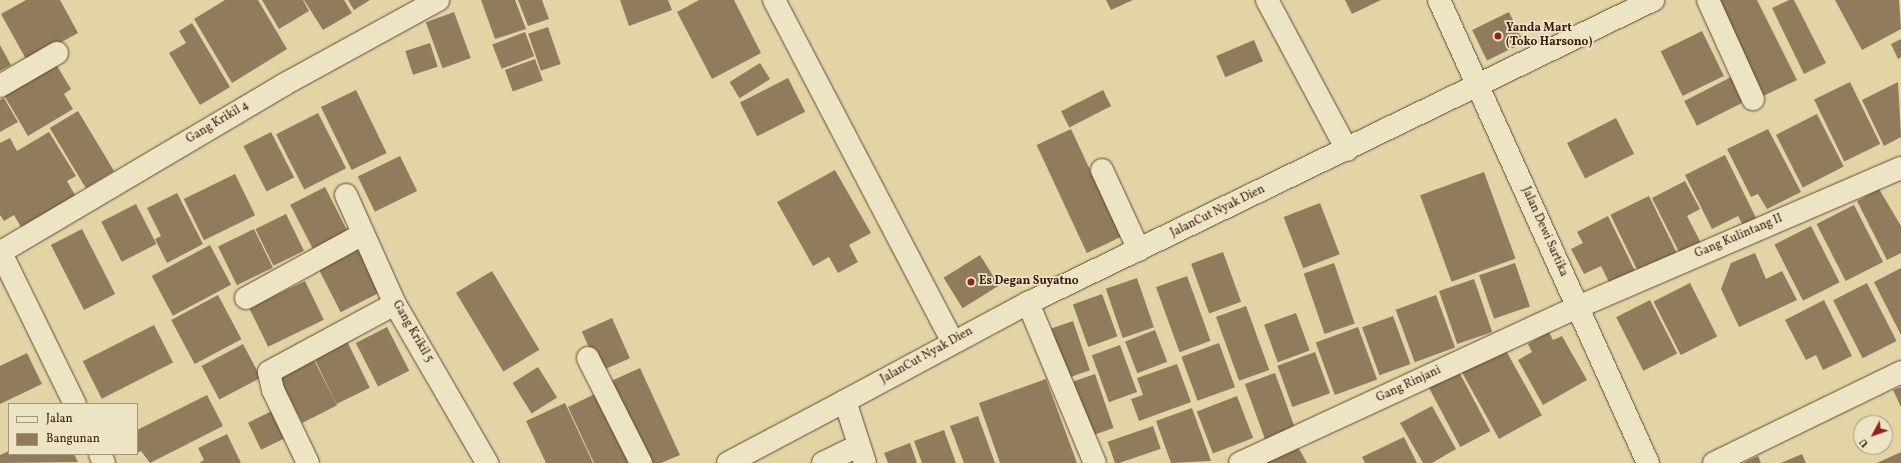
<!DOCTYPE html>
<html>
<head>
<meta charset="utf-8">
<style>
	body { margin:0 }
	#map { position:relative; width:1901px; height:463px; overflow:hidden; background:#e3d4a6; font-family:Vollkorn,serif }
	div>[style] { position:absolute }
	.building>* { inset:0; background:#917b5d; transform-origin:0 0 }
	.roads { filter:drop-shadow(0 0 1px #634833) drop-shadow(0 0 1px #634833) }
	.minor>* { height:22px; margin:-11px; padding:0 11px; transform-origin:11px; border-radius:11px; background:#ede3c5 }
	.dots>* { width:11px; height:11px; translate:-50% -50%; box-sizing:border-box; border:2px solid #ede3c5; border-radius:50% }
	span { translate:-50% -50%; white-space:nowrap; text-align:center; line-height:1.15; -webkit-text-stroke:3.5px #ede3c5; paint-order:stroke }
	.poi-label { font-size:12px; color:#381a0d; font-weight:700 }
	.left { translate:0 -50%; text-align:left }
	.street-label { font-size:12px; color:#381a0d }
	.legend { position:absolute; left:8px; top:403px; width:130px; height:52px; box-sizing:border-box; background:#ede3c5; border:1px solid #a5937b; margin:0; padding:5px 7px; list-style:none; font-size:12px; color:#381a0d }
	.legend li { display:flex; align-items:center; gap:8px; height:20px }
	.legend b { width:20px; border:1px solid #a5937b }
	.north { position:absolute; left:1853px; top:415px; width:40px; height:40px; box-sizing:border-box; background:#ede3c5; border:1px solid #a5937b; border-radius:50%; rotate:229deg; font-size:11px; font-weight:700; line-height:16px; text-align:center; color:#381a0d }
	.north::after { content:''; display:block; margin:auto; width:14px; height:18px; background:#8f2418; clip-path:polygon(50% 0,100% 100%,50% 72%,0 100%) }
</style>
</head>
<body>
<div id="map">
	<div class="building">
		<i style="clip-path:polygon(26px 0,60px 0,78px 33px,27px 61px,1px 14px)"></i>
		<i style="clip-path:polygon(258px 0,287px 49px,232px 83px,194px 19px,225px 0)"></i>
		<i style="clip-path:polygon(262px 0,303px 0,309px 11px,279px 29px)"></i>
		<i style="clip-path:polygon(304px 0,344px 0,352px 13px,323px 30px)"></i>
		<i style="clip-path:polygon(348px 0,370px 0,354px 10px)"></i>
		<i style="clip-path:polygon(481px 0,515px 0,526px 29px,495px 39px)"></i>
		<i style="clip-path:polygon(518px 0,542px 0,549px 19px,528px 26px)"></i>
		<i style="clip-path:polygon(620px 0,668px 0,672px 10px,629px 26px)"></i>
		<i style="clip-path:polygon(699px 0,734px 0,761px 53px,712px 79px,677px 12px)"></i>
		<i style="clip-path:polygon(1106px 0,1133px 0,1111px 10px)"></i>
		<i style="clip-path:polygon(1345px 0,1381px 0,1352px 14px)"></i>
		<i style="clip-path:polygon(1710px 0,1757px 0,1797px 80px,1759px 98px)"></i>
		<i style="clip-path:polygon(1789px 0,1794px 0,1826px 63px,1804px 74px,1772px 8px)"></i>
		<i style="clip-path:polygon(1835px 0,1899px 0,1901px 29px,1862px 50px)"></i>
		<i style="left:454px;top:12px;width:49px;height:30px;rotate:70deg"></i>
		<i style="left:1509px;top:12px;width:34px;height:41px;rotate:64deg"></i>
		<i style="clip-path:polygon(192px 23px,230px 87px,200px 105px,169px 53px,186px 43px,179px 31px)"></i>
		<i style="left:548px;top:27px;width:39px;height:21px;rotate:71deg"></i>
		<i style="left:1702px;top:31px;width:50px;height:46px;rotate:64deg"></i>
		<i style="left:525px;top:32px;width:26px;height:35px;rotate:69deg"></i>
		<i style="clip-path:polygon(1901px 39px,1901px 57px,1898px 59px,1891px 44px)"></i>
		<i style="left:1254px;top:40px;width:23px;height:41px;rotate:67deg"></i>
		<i style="left:430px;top:43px;width:25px;height:26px;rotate:72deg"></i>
		<i style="clip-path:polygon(0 45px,11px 65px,0 71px)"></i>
		<i style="left:535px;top:59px;width:23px;height:32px;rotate:70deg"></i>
		<i style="clip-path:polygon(54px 61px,71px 89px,64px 94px,73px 109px,28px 136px,2px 92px)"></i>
		<i style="left:760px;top:63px;width:19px;height:36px;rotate:58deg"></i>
		<i style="left:1735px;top:75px;width:28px;height:57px;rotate:63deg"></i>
		<i style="left:788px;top:78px;width:38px;height:54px;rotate:63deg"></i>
		<i style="left:1850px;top:82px;width:69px;height:40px;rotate:64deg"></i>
		<i style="clip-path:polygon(1898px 82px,1901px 137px,1884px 146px,1862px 100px)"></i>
		<i style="left:356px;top:90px;width:70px;height:39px;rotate:64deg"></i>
		<i style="left:1103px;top:90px;width:18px;height:47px;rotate:63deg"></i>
		<i style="clip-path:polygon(4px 98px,18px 122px,0 132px,0 100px)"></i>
		<i style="left:78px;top:111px;width:70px;height:33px;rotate:59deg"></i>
		<i style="left:318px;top:113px;width:62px;height:47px;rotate:63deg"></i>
		<i style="left:1817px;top:114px;width:59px;height:46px;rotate:63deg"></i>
		<i style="left:1616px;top:118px;width:40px;height:55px;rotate:63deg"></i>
		<i style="left:1071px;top:129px;width:119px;height:38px;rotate:65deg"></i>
		<i style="clip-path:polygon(1768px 129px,1801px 192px,1767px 209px,1758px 194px,1751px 197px,1727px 149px)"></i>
		<i style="clip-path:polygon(49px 132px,76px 176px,67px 181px,75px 195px,21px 227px,14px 215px,4px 221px,0 215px,0 143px,10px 138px,17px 151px)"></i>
		<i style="left:271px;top:132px;width:51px;height:31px;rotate:63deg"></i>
		<i style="clip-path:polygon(1725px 155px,1757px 220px,1744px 227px,1738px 216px,1712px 229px,1685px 175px)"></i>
		<i style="left:400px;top:156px;width:39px;height:47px;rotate:64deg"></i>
		<i style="clip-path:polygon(835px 170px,871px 233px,849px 245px,858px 262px,838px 273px,829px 257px,813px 266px,777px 202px)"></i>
		<i style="left:1484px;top:172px;width:92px;height:68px;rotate:70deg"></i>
		<i style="left:235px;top:174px;width:46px;height:57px;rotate:64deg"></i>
		<i style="clip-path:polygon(1685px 181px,1700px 209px,1687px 216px,1702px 245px,1681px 256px,1652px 198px)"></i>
		<i style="left:325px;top:187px;width:49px;height:39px;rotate:63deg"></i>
		<i style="clip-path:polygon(1879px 189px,1901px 226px,1901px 253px,1887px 260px,1857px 201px)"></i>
		<i style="clip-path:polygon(177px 193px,203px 244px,167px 263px,155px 239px,161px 236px,147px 208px)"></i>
		<i style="left:1649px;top:196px;width:66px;height:43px;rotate:64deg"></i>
		<i style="left:1320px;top:203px;width:55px;height:39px;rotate:69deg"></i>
		<i style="left:136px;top:204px;width:45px;height:39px;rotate:63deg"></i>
		<i style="left:1854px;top:205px;width:64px;height:42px;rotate:63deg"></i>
		<i style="left:286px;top:214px;width:41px;height:34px;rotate:64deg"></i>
		<i style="clip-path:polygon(1608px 216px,1635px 271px,1610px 284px,1601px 266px,1584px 274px,1571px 249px,1583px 243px,1577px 232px)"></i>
		<i style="left:1811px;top:226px;width:63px;height:41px;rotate:63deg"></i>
		<i style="left:82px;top:229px;width:73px;height:35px;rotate:63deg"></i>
		<i style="left:254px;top:229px;width:43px;height:40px;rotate:64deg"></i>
		<i style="left:210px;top:245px;width:45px;height:66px;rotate:62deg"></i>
		<i style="left:363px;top:246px;width:49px;height:50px;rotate:63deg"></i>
		<i style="left:1223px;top:252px;width:53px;height:34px;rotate:70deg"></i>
		<i style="clip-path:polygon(1755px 253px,1766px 279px,1782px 271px,1797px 300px,1739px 327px,1721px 289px,1731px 263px)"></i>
		<i style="left:980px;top:255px;width:36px;height:43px;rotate:58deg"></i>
		<i style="left:1334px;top:263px;width:64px;height:32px;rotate:71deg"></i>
		<i style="left:1515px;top:263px;width:46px;height:38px;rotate:71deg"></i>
		<i style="clip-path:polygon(1901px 268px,1901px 335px,1874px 282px)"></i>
		<i style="left:492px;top:271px;width:92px;height:42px;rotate:59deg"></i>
		<i style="left:1187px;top:276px;width:69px;height:33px;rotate:70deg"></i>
		<i style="left:1137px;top:278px;width:52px;height:33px;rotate:71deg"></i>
		<i style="left:1474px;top:279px;width:56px;height:37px;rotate:71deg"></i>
		<i style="left:305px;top:281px;width:43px;height:62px;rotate:64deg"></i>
		<i style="left:1690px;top:283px;width:60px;height:41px;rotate:63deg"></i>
		<i style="left:1867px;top:283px;width:65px;height:38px;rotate:63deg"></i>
		<i style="left:1102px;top:294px;width:45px;height:31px;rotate:70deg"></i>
		<i style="left:218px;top:295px;width:50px;height:53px;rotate:62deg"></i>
		<i style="left:1436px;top:295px;width:56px;height:43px;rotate:70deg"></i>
		<i style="left:1650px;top:300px;width:60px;height:38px;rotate:63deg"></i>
		<i style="clip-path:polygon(1824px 300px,1852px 356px,1823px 370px,1816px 355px,1806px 360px,1785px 320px)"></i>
		<i style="left:1246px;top:306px;width:68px;height:32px;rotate:70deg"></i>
		<i style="left:1296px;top:313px;width:40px;height:34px;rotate:70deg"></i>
		<i style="left:1393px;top:316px;width:51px;height:33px;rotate:70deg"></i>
		<i style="left:612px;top:318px;width:44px;height:33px;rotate:66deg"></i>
		<i style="left:1073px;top:321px;width:52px;height:23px;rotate:71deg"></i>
		<i style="left:154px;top:325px;width:42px;height:80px;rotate:63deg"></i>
		<i style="left:387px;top:327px;width:49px;height:35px;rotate:63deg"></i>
		<i style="left:1358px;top:327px;width:56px;height:45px;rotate:70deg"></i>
		<i style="left:1155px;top:330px;width:34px;height:32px;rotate:69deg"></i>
		<i style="clip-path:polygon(1549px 332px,1553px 340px,1562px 336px,1587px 380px,1543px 405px,1518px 360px,1532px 352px,1528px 344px)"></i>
		<i style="left:347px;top:341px;width:52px;height:37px;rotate:64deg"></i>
		<i style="left:1219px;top:343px;width:47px;height:40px;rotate:70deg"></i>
		<i style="left:243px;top:344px;width:38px;height:47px;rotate:62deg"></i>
		<i style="left:1120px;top:345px;width:50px;height:30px;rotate:70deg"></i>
		<i style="left:1504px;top:347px;width:78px;height:49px;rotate:61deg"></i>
		<i style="left:1315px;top:352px;width:44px;height:40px;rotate:70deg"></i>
		<i style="clip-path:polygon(27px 353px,42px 384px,0 404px,0 366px)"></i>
		<i style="left:313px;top:358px;width:53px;height:39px;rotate:63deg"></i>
		<i style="clip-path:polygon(1177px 364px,1191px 402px,1139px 421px,1131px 399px,1143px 395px,1137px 378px)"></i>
		<i style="left:538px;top:367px;width:36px;height:30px;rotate:58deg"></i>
		<i style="clip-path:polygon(640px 368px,680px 455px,661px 463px,646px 463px,609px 382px)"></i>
		<i style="left:1458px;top:370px;width:69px;height:34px;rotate:62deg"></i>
		<i style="left:1275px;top:373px;width:59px;height:32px;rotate:70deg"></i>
		<i style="left:1095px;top:374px;width:57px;height:23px;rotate:71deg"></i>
		<i style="clip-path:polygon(1046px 379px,1077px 463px,1000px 463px,979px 403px)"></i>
		<i style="clip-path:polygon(1901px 387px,1901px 407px,1893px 390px)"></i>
		<i style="clip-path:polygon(603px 390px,636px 463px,594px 463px,568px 407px)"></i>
		<i style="clip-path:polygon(207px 395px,223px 426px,150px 463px,141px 451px,137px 453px,137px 430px)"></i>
		<i style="left:1237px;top:396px;width:45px;height:43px;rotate:69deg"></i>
		<i style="clip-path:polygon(565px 403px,593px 463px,546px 463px,526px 421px)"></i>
		<i style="clip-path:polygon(1432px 406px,1456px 449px,1432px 463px,1423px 463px,1400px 423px)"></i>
		<i style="clip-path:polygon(1192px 408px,1211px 461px,1171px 463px,1156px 421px)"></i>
		<i style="left:274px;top:410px;width:30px;height:29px;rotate:64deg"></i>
		<i style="clip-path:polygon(978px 416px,995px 463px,964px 463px,950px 426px)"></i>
		<i style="left:1153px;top:426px;width:24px;height:48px;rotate:71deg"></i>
		<i style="clip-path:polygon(944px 430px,956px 463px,922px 463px,914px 441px)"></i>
		<i style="clip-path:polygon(227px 434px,241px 463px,199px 463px,204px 460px,198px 448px)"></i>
		<i style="clip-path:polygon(1404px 437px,1417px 463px,1365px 463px,1362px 457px)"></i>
		<i style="clip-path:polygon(1294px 440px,1307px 463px,1265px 463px)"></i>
		<i style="clip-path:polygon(910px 443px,917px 463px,888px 463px,884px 453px)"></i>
		<i style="clip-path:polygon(9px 451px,9px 454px,74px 454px,78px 462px,0 463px,0 455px)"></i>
		<i style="clip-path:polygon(1901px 452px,1901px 463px,1877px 463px)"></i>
		<i style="clip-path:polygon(1802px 454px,1806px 463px,1781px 463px)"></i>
		<i style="clip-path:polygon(1758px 456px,1761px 463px,1743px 463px)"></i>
	</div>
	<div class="roads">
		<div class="minor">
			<i style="left:774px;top:0;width:385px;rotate:62.4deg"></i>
			<i style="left:1267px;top:0;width:170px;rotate:61.9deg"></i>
			<i style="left:1439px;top:0;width:508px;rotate:65.71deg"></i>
			<i style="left:1708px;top:0;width:109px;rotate:65.6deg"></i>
			<i style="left:0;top:86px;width:66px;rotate:-30.1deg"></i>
			<i style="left:1102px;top:170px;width:88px;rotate:65.2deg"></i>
			<i style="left:346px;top:195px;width:120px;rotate:65.8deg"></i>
			<i style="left:395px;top:304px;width:184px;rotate:59.9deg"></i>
			<i style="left:0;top:251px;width:170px;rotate:63.9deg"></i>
			<i style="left:1px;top:252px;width:328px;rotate:-30.6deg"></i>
			<i style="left:283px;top:85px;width:177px;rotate:-28.7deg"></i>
			<i style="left:246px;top:298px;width:131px;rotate:-28.7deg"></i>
			<i style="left:1028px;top:303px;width:173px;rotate:67.3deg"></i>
			<i style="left:588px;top:358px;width:118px;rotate:63.2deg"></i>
			<i style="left:100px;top:454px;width:10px;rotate:66deg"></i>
			<i style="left:308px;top:463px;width:81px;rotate:-115.6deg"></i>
			<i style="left:273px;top:390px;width:18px;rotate:-103deg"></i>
			<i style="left:269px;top:372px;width:143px;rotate:-28.4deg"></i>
			<i style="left:728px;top:463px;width:132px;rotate:-27.9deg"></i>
			<i style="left:823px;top:463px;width:39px;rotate:-26deg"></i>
			<i style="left:865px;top:463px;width:65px;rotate:-107.9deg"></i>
			<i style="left:845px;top:401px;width:208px;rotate:-28.2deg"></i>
			<i style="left:1028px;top:303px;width:695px;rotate:-25.86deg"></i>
			<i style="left:1240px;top:463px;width:372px;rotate:-24.8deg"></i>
			<i style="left:1578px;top:307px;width:352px;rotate:-23.3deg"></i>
			<i style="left:1714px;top:463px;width:208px;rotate:-25.9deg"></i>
		</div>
	</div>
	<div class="dots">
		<i style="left:1498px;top:36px;background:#8f2418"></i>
		<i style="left:971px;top:282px;background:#8f2418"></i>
	</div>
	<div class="poi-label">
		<span class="left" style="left:1506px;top:36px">Yanda Mart<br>(Toko Harsono)</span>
		<span class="left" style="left:979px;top:282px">Es Degan Suyatno</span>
	</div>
	<div class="street-label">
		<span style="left:218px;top:123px;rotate:-31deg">Gang Krikil 4</span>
		<span style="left:1218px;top:212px;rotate:-26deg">JalanCut Nyak Dien</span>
		<span style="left:1544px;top:232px;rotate:66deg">Jalan Dewi Sartika</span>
		<span style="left:1739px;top:237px;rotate:-23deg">Gang Kulintang II</span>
		<span style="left:412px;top:332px;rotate:60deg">Gang Krikil 5</span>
		<span style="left:927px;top:356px;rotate:-29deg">JalanCut Nyak Dien</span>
		<span style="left:1409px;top:385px;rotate:-25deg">Gang Rinjani</span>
	</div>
	<ul class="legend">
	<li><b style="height:5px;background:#ede3c5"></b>Jalan</li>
	<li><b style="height:11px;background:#917b5d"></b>Bangunan</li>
	</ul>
	<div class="north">U</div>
</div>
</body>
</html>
